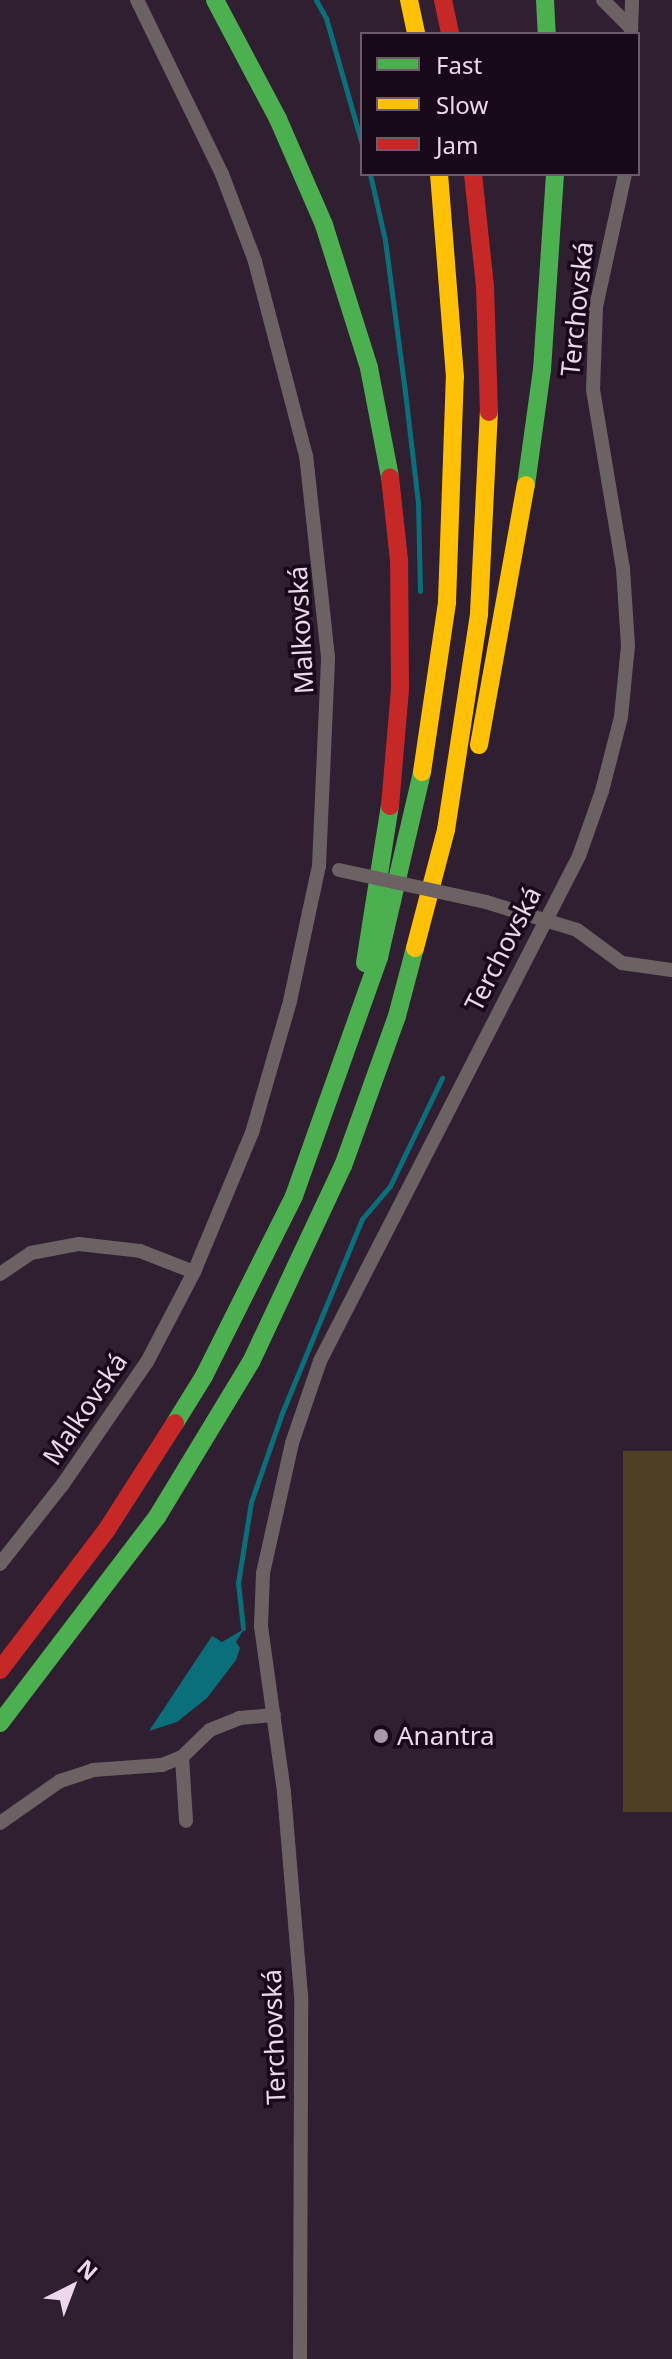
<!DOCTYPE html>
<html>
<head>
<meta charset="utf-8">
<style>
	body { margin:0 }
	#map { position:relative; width:672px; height:2359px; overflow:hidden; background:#301f30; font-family:"Noto Sans",sans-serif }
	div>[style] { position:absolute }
	.green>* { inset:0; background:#504023; transform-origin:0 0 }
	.water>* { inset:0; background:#0a6f7b }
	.stream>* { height:5px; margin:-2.5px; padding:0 2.5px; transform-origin:2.5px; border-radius:2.5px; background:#0a6f7b }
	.street>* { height:14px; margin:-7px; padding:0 7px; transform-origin:7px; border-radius:7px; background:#6c6163 }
	.fast>* { height:18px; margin:-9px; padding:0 9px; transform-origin:9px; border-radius:9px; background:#4caf50 }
	.slow>* { height:18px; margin:-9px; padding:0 9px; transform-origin:9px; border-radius:9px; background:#ffc107 }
	.jam>* { height:18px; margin:-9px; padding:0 9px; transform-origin:9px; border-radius:9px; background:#c62828 }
	.street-bridge>* { height:14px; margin:-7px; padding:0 7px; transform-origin:7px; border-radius:7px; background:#6c6163 }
	.dots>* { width:22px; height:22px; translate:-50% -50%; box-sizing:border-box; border:4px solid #170917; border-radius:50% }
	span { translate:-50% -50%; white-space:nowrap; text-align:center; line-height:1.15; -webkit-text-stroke:7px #170917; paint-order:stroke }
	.street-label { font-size:26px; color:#ecd7ec }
	.poi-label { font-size:26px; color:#ecd7ec }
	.left { translate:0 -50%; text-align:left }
	.legend { position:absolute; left:360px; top:32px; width:280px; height:144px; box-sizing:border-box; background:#170917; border:2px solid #6c5b6c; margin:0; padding:10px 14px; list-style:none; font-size:24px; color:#ecd7ec }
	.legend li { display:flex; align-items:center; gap:16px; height:40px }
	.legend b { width:40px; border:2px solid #6c5b6c }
	.north { position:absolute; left:32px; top:2247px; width:80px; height:80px; -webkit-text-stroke:6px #170917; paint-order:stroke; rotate:42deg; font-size:22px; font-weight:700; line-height:32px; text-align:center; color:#ecd7ec }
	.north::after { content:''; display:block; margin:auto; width:28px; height:36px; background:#ecd7ec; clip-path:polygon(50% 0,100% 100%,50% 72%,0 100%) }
</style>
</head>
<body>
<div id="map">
	<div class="green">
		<i style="left:672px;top:1451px;width:361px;height:49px;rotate:90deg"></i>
	</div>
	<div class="water">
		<i style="clip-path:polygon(244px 1629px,236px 1642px,240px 1648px,236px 1660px,207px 1698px,177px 1722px,149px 1731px,212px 1636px,222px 1642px)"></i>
	</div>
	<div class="stream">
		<i style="left:316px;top:0;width:21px;rotate:61deg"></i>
		<i style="left:326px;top:18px;width:131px;rotate:74.1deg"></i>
		<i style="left:370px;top:174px;width:68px;rotate:77.2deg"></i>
		<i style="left:385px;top:240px;width:153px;rotate:82.5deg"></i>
		<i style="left:405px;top:392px;width:112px;rotate:83.3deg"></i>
		<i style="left:418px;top:503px;width:88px;rotate:88.7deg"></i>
		<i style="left:243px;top:1628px;width:45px;rotate:-96.3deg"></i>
		<i style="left:238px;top:1583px;width:82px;rotate:-80.9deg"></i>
		<i style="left:251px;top:1502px;width:94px;rotate:-70.8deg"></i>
		<i style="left:282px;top:1413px;width:210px;rotate:-67.6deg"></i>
		<i style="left:362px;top:1219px;width:43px;rotate:-49.7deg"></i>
		<i style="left:390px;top:1186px;width:120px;rotate:-64.3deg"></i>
	</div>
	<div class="street">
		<i style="left:603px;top:0;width:40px;rotate:45deg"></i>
		<i style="left:631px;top:31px;width:31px;rotate:-88deg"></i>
		<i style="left:486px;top:902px;width:95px;rotate:17.1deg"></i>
		<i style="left:577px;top:930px;width:56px;rotate:36.3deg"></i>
		<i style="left:622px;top:963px;width:50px;rotate:8deg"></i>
		<i style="left:0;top:1274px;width:37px;rotate:-34deg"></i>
		<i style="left:31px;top:1253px;width:49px;rotate:-10.6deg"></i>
		<i style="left:79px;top:1244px;width:61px;rotate:6.5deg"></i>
		<i style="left:140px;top:1251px;width:58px;rotate:21.3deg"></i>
		<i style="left:0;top:1564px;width:102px;rotate:-51.8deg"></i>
		<i style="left:63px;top:1484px;width:148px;rotate:-55.5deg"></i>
		<i style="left:147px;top:1362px;width:102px;rotate:-62.4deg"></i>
		<i style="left:194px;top:1272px;width:151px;rotate:-67.4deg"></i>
		<i style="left:252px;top:1133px;width:137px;rotate:-73.9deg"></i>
		<i style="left:290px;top:1001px;width:138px;rotate:-77.9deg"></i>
		<i style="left:319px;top:866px;width:209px;rotate:-87.5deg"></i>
		<i style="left:328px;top:657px;width:202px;rotate:-96.2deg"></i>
		<i style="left:306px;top:456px;width:202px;rotate:-104.7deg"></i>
		<i style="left:255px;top:261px;width:93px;rotate:-110.8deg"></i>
		<i style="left:222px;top:174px;width:194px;rotate:-116deg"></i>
		<i style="left:182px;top:1757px;width:64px;rotate:86.4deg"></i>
		<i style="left:0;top:1823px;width:73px;rotate:-35deg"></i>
		<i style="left:60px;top:1781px;width:35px;rotate:-18deg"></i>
		<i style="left:93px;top:1770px;width:69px;rotate:-4.1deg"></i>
		<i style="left:162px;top:1765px;width:22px;rotate:-22deg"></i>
		<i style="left:182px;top:1757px;width:39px;rotate:-44deg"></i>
		<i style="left:210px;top:1730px;width:31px;rotate:-22deg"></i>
		<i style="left:239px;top:1718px;width:35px;rotate:-5deg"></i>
		<i style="left:300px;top:2359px;width:364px;rotate:-89.8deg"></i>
		<i style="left:301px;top:1995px;width:204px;rotate:-94.8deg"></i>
		<i style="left:284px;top:1792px;width:168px;rotate:-97.9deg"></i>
		<i style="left:261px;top:1626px;width:53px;rotate:-87.8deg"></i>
		<i style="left:263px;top:1573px;width:133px;rotate:-77.4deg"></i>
		<i style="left:292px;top:1443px;width:87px;rotate:-71.1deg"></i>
		<i style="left:320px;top:1361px;width:568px;rotate:-62.85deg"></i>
		<i style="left:579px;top:856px;width:69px;rotate:-70.5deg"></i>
		<i style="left:602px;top:791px;width:76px;rotate:-75.6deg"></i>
		<i style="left:621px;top:717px;width:71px;rotate:-84.4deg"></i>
		<i style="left:628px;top:646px;width:77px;rotate:-93.7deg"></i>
		<i style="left:623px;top:569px;width:181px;rotate:-99.5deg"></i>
		<i style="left:593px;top:390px;width:83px;rotate:-87.9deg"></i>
		<i style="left:596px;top:307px;width:136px;rotate:-77.7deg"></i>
	</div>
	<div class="fast">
		<i style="left:215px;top:0;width:135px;rotate:62.1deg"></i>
		<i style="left:278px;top:119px;width:116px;rotate:66.5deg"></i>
		<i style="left:324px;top:225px;width:150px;rotate:72.5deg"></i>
		<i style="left:369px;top:368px;width:111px;rotate:79.1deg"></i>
		<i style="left:545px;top:0;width:34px;rotate:87deg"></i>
		<i style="left:526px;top:485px;width:116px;rotate:-82.1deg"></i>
		<i style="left:542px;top:370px;width:196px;rotate:-86.2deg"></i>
		<i style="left:365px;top:963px;width:159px;rotate:-81deg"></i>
		<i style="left:175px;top:1423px;width:55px;rotate:-58.3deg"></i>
		<i style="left:204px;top:1376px;width:201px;rotate:-63.4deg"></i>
		<i style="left:294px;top:1196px;width:254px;rotate:-70.4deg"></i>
		<i style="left:379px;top:957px;width:190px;rotate:-76.9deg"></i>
		<i style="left:0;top:1723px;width:259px;rotate:-52.7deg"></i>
		<i style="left:157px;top:1517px;width:181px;rotate:-58.8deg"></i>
		<i style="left:251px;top:1362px;width:217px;rotate:-64.9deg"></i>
		<i style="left:343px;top:1166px;width:159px;rotate:-70.2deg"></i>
		<i style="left:397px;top:1016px;width:70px;rotate:-75.2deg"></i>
	</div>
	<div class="slow">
		<i style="left:409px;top:0;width:35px;rotate:78deg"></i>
		<i style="left:479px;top:745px;width:264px;rotate:-79.8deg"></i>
		<i style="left:422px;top:772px;width:172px;rotate:-81.6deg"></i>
		<i style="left:447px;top:602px;width:225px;rotate:-88deg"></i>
		<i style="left:455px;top:377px;width:204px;rotate:-94.5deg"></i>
		<i style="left:415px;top:948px;width:122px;rotate:-75.3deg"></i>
		<i style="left:446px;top:830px;width:219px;rotate:-81.3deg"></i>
		<i style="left:479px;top:614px;width:202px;rotate:-87.2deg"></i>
	</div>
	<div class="jam">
		<i style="left:443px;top:0;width:35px;rotate:78deg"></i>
		<i style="left:473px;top:174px;width:113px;rotate:83.9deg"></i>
		<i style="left:485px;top:286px;width:126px;rotate:88.2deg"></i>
		<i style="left:390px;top:806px;width:116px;rotate:-85.1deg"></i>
		<i style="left:400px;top:690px;width:130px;rotate:-90.4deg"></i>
		<i style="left:399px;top:560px;width:83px;rotate:-96.2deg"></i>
		<i style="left:0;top:1670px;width:175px;rotate:-52.7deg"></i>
		<i style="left:106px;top:1531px;width:128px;rotate:-57.4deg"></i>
	</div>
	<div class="street-bridge">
		<i style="left:339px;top:870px;width:150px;rotate:12.3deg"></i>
	</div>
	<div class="dots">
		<i style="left:381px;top:1736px;background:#aa97aa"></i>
	</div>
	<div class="street-label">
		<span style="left:577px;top:309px;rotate:-84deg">Terchovská</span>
		<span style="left:301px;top:630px;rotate:-93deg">Malkovská</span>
		<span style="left:503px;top:949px;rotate:-63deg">Terchovská</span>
		<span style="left:85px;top:1409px;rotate:-56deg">Malkovská</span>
		<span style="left:274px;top:2037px;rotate:-92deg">Terchovská</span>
	</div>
	<div class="poi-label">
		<span class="left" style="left:397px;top:1736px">Anantra</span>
	</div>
	<ul class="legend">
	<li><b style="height:10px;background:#4caf50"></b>Fast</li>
	<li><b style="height:10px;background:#ffc107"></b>Slow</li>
	<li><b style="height:10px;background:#c62828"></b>Jam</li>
	</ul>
	<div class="north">N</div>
</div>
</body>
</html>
